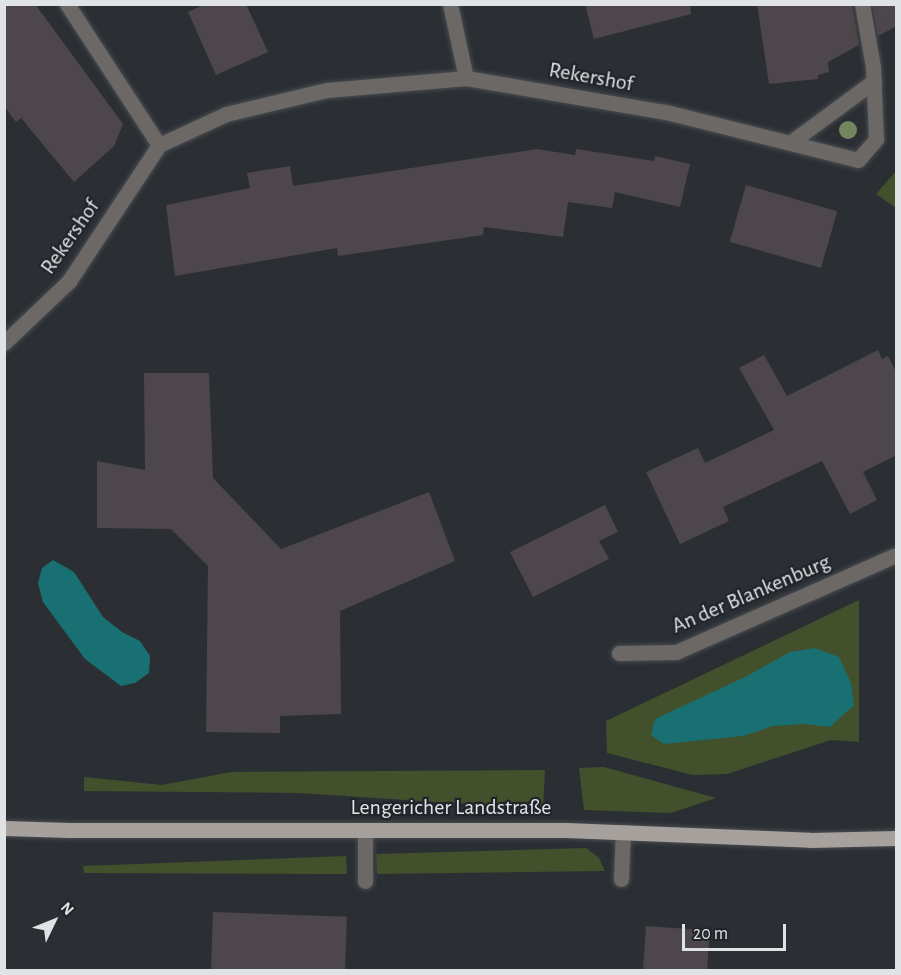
<!DOCTYPE html>
<html>
<head>
<meta charset="utf-8">
<style>
	body { margin:0 }
	#map { position:relative; width:901px; height:975px; overflow:hidden; background:#2b2f34; font-family:"Alegreya Sans",sans-serif }
	div>[style] { position:absolute }
	.green>* { inset:0; background:#42502c }
	.water>* { inset:0; background:#197072 }
	.building>* { inset:0; background:#4d464a; transform-origin:0 0 }
	.roads { filter:drop-shadow(0 0 2px #484c50) drop-shadow(0 0 2px #484c50) }
	.minor>* { height:15px; margin:-7.5px; padding:0 7.5px; transform-origin:7.5px; border-radius:7.5px; background:#6b6866 }
	.major>* { height:15px; margin:-7.5px; padding:0 7.5px; transform-origin:7.5px; border-radius:7.5px; background:#a7a19d }
	.trees>* { width:18px; height:18px; margin:-9px; border-radius:50%; background:#73865d }
	span { translate:-50% -50%; white-space:nowrap; text-align:center; line-height:1.15; -webkit-text-stroke:4.5px #21252a; paint-order:stroke }
	.street-label { font-size:22px; color:#e0e3e6 }
	.frame { position:absolute; inset:0; border:6px solid #e0e3e6; pointer-events:none }
	.north { position:absolute; left:24px; top:891px; width:60px; height:60px; -webkit-text-stroke:4px #21252a; paint-order:stroke; rotate:47deg; font-size:16px; font-weight:700; line-height:24px; text-align:center; color:#e0e3e6 }
	.north::after { content:''; display:block; margin:auto; width:21px; height:27px; background:#e0e3e6; clip-path:polygon(50% 0,100% 100%,50% 72%,0 100%) }
	.scale { position:absolute; left:682px; top:924px; width:104px; height:27px; box-sizing:border-box; border:3px solid #e0e3e6; border-top:0; padding-left:8px; font-size:18px; line-height:21px; white-space:nowrap; color:#e0e3e6; -webkit-text-stroke:4px #21252a; paint-order:stroke }
</style>
</head>
<body>
<div id="map">
	<div class="green">
		<i style="clip-path:polygon(896px 171px,896px 208px,876px 194px)"></i>
		<i style="clip-path:polygon(859px 600px,859px 742px,831px 740px,727px 774px,693px 775px,607px 753px,606px 721px)"></i>
		<i style="clip-path:polygon(604px 767px,716px 798px,671px 813px,584px 810px,579px 768px)"></i>
		<i style="clip-path:polygon(545px 770px,543px 809px,299px 793px,84px 791px,84px 777px,162px 785px,231px 772px)"></i>
		<i style="clip-path:polygon(586px 848px,599px 858px,605px 871px,377px 874px,376px 854px)"></i>
		<i style="clip-path:polygon(346px 856px,347px 874px,84px 873px,83px 866px)"></i>
	</div>
	<div class="water">
		<i style="clip-path:polygon(53px 560px,74px 572px,103px 617px,122px 632px,140px 641px,150px 656px,149px 673px,135px 683px,121px 686px,85px 659px,43px 602px,38px 583px,42px 568px)"></i>
		<i style="clip-path:polygon(815px 648px,839px 657px,851px 683px,854px 705px,830px 727px,805px 724px,773px 726px,743px 736px,664px 744px,651px 735px,655px 719px,745px 677px,790px 652px)"></i>
	</div>
	<div class="building">
		<i style="clip-path:polygon(4px 4px,35px 4px,123px 124px,114px 146px,74px 182px,21px 118px,16px 122px,4px 106px)"></i>
		<i style="clip-path:polygon(205px 4px,246px 4px,268px 52px,216px 75px,188px 12px)"></i>
		<i style="clip-path:polygon(585px 4px,690px 4px,691px 14px,594px 39px)"></i>
		<i style="clip-path:polygon(757px 4px,852px 4px,859px 45px,828px 62px,829px 72px,818px 75px,818px 79px,769px 84px)"></i>
		<i style="clip-path:polygon(872px 4px,897px 4px,897px 26px,878px 36px)"></i>
		<i style="clip-path:polygon(537px 149px,575px 155px,576px 149px,654px 161px,655px 156px,690px 164px,680px 207px,615px 192px,612px 208px,568px 202px,563px 237px,484px 227px,483px 235px,338px 256px,337px 248px,175px 276px,166px 205px,250px 188px,247px 173px,290px 166px,293px 186px)"></i>
		<i style="left:746px;top:185px;width:95px;height:59px;rotate:16deg"></i>
		<i style="clip-path:polygon(878px 350px,882px 359px,888px 356px,897px 374px,897px 455px,863px 472px,877px 500px,850px 514px,822px 461px,723px 507px,729px 521px,680px 544px,646px 472px,698px 448px,705px 463px,774px 430px,739px 368px,764px 355px,787px 396px)"></i>
		<i style="clip-path:polygon(144px 373px,209px 373px,213px 478px,281px 549px,429px 492px,455px 561px,340px 611px,341px 714px,280px 716px,280px 733px,206px 732px,208px 566px,171px 529px,97px 528px,97px 461px,145px 470px)"></i>
		<i style="clip-path:polygon(605px 505px,618px 532px,599px 541px,609px 559px,533px 597px,510px 552px)"></i>
		<i style="left:213px;top:912px;width:134px;height:58px;rotate:2deg"></i>
		<i style="left:646px;top:926px;width:64px;height:44px;rotate:4deg"></i>
	</div>
	<div class="roads">
		<div class="minor">
			<i style="left:67px;top:4px;width:168px;rotate:56.9deg"></i>
			<i style="left:450px;top:4px;width:76px;rotate:77.8deg"></i>
			<i style="left:791px;top:142px;width:103px;rotate:-36.3deg"></i>
			<i style="left:4px;top:343px;width:90px;rotate:-43.6deg"></i>
			<i style="left:69px;top:281px;width:163px;rotate:-56.5deg"></i>
			<i style="left:159px;top:145px;width:74px;rotate:-24.8deg"></i>
			<i style="left:226px;top:114px;width:104px;rotate:-13.4deg"></i>
			<i style="left:327px;top:90px;width:140px;rotate:-4.9deg"></i>
			<i style="left:466px;top:78px;width:207px;rotate:9.7deg"></i>
			<i style="left:670px;top:113px;width:194px;rotate:14deg"></i>
			<i style="left:858px;top:160px;width:28px;rotate:-49deg"></i>
			<i style="left:876px;top:139px;width:72px;rotate:-92.4deg"></i>
			<i style="left:873px;top:67px;width:64px;rotate:-99.9deg"></i>
			<i style="left:619px;top:653px;width:57px;rotate:-1deg"></i>
			<i style="left:676px;top:652px;width:240px;rotate:-23.8deg"></i>
			<i style="left:365px;top:830px;width:51px;rotate:90deg"></i>
			<i style="left:621px;top:879px;width:47px;rotate:-87.6deg"></i>
		</div>
		<div class="major">
			<i style="left:4px;top:828px;width:65px;rotate:1.8deg"></i>
			<i style="left:69px;top:830px;width:497px"></i>
			<i style="left:566px;top:830px;width:244px;rotate:2.3deg"></i>
			<i style="left:810px;top:840px;width:86px;rotate:-1.3deg"></i>
		</div>
	</div>
	<div class="trees">
		<i style="left:848px;top:130px"></i>
	</div>
	<div class="street-label">
		<span style="left:591px;top:77px;rotate:10deg">Rekershof</span>
		<span style="left:70px;top:237px;rotate:-55deg">Rekershof</span>
		<span style="left:751px;top:594px;rotate:-23deg">An der Blankenburg</span>
		<span style="left:451px;top:808px">Lengericher Landstraße</span>
	</div>
	<div class="frame"></div>
	<div class="north">N</div>
	<div class="scale">20 m</div>
</div>
</body>
</html>
